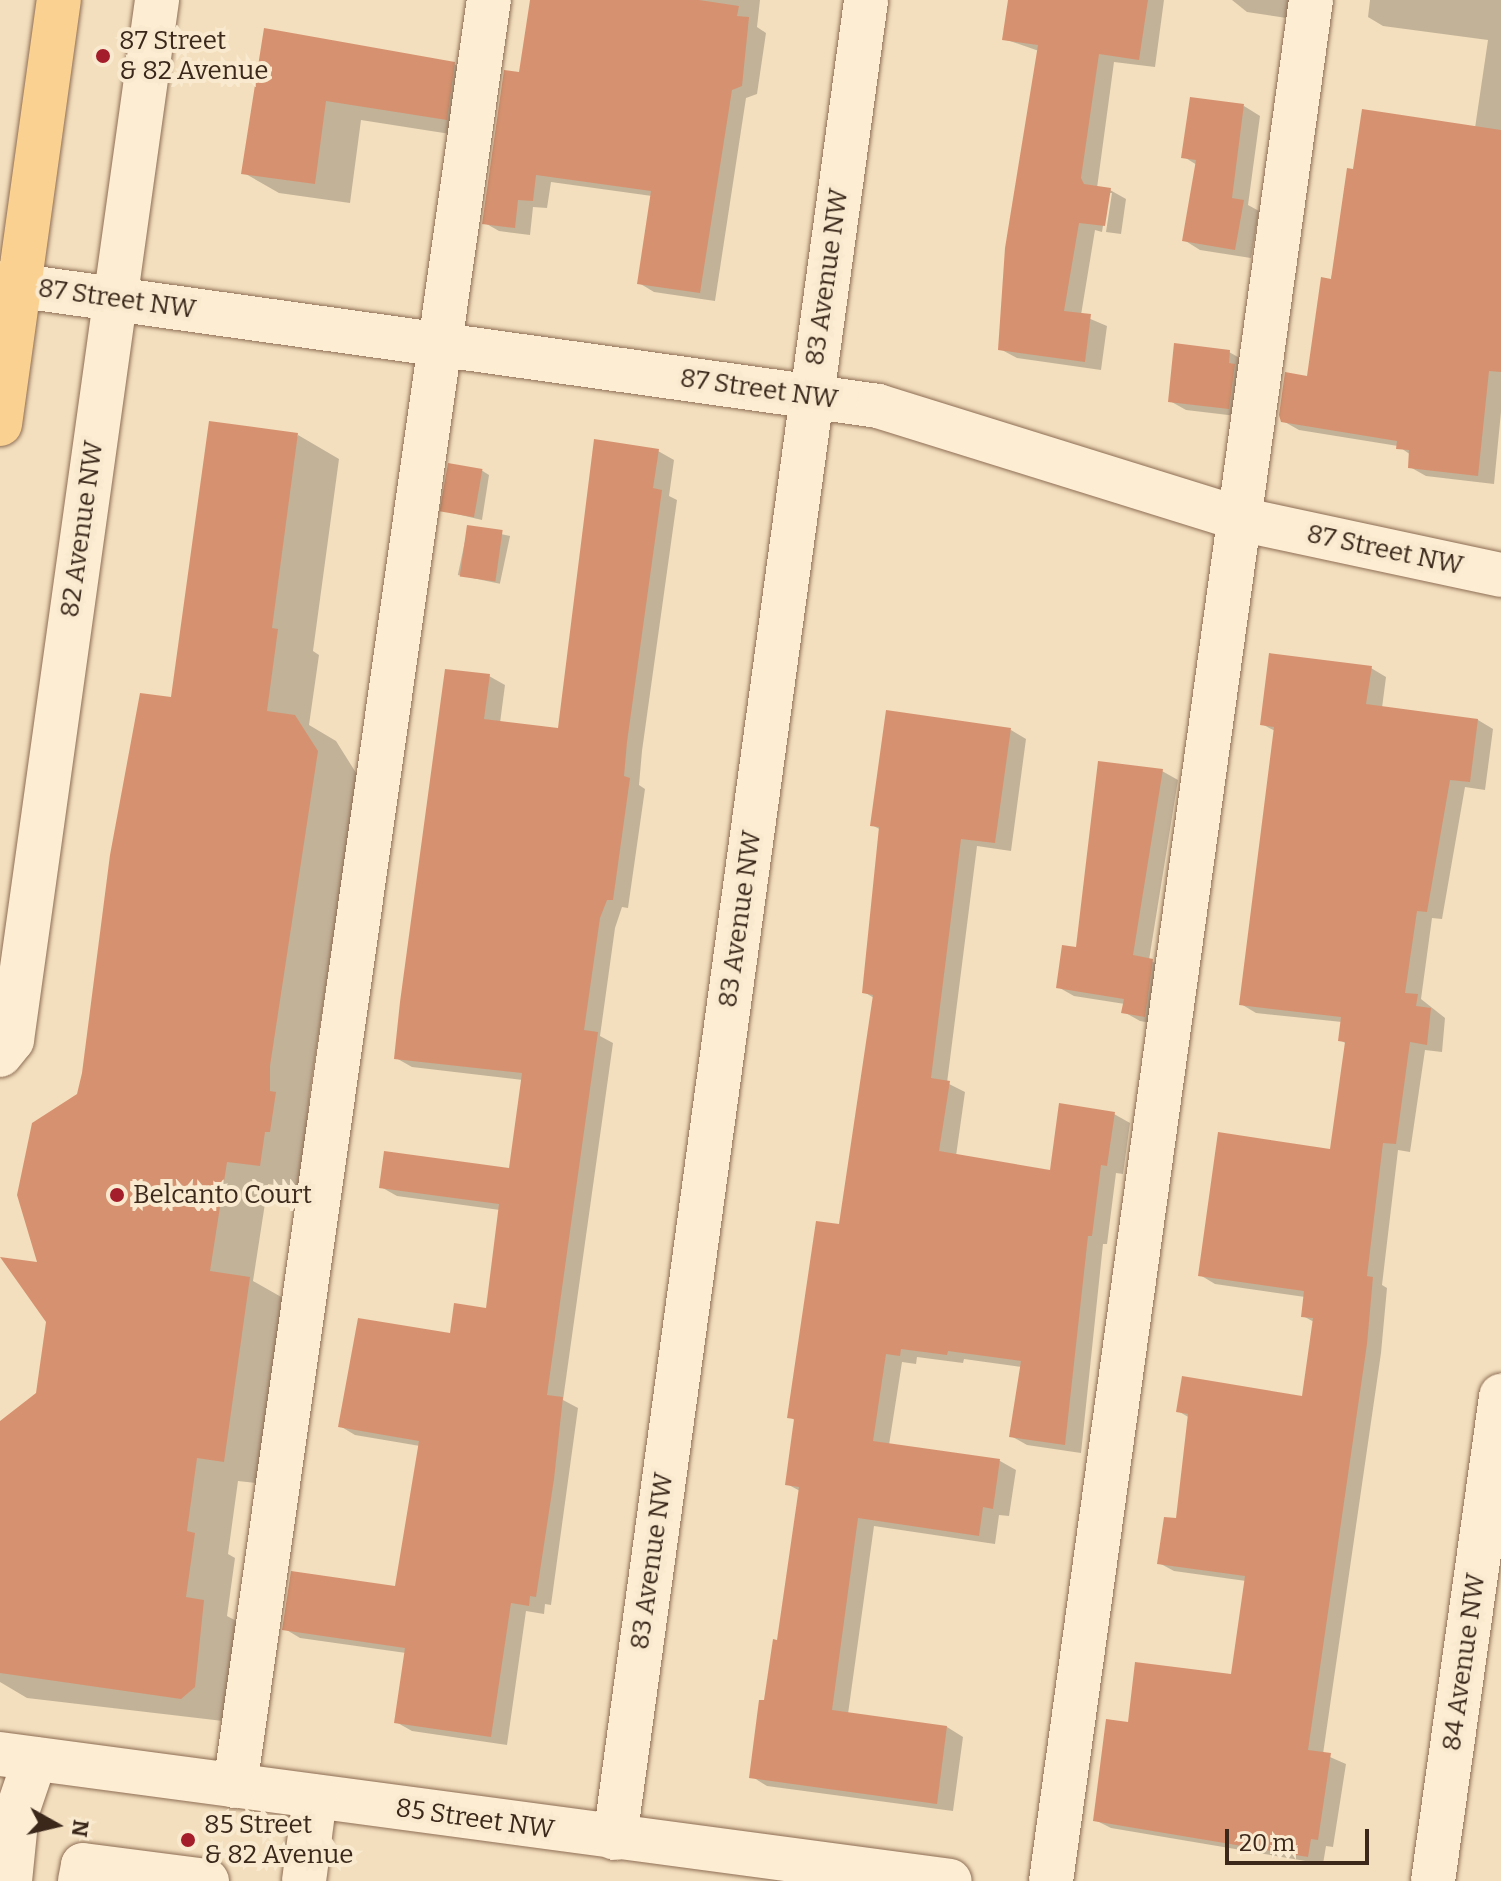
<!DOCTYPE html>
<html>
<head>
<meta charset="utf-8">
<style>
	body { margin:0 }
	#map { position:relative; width:1501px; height:1881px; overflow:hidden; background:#f3dfbe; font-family:Bitter,serif }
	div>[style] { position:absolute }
	.shadow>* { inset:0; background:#0003; transform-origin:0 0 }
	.building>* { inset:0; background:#d69270; transform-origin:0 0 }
	.roads { filter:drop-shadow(0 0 2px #8e6e55) drop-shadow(0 0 2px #8e6e55) }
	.minor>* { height:44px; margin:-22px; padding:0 22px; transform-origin:22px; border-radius:22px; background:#fdedd3 }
	.major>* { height:44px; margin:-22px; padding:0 22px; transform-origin:22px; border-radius:22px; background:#fbd191 }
	.dots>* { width:22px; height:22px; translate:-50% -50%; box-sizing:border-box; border:4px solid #f9eacf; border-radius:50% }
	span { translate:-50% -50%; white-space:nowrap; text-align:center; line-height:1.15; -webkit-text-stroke:8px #f9eacf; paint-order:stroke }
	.poi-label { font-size:26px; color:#3b281b }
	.left { translate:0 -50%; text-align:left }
	.street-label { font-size:26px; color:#3b281b }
	.north { position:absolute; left:16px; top:1785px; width:80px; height:80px; -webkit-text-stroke:6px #f9eacf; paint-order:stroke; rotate:98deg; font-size:22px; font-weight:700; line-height:32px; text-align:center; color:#3b281b }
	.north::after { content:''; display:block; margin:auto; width:28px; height:36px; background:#3b281b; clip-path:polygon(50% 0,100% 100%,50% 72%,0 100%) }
	.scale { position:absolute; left:1225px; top:1829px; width:144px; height:36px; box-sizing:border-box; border:4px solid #3b281b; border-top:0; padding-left:10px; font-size:24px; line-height:28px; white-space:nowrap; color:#3b281b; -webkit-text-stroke:6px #f9eacf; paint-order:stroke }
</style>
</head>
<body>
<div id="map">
	<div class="shadow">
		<i style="clip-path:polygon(532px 0,760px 0,757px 27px,766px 33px,757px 94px,746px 98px,715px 301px,654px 292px,639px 283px,652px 196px,551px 182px,547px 208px,533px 207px,530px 235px,499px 231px,485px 223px,521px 75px)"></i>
		<i style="clip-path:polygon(1010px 0,1164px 0,1155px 67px,1114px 62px,1097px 188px,1110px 190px,1126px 199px,1121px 234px,1106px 232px,1112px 193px,1108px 193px,1102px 232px,1095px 230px,1081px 315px,1107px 326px,1101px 370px,1017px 358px,1000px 349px,1039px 51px,1004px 39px)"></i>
		<i style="clip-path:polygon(1232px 0,1303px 0,1300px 20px,1247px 12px)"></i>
		<i style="clip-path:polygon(1370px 0,1501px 0,1501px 412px,1494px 484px,1426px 476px,1410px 467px,1411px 455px,1398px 446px,1299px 430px,1283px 421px,1309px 378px,1355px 171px,1475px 128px,1488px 40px,1383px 26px,1368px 17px)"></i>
		<i style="clip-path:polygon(265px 30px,454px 64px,490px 85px,482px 139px,361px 120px,350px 203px,279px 193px,244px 173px)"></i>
		<i style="clip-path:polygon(1244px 106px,1260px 116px,1248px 205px,1259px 211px,1251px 258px,1200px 250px,1184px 240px,1197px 165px,1184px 157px)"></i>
		<i style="clip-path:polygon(1229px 352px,1245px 361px,1245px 417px,1186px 410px,1170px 401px)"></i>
		<i style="clip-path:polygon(298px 435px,339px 459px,313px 651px,319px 655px,309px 725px,336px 741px,358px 776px,310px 1091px,301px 1189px,268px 1184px,253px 1281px,290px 1302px,265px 1484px,238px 1481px,228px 1554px,235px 1558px,227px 1616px,244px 1625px,223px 1721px,27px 1698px,0 1682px,0 1424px,38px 1394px,48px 1322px,40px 1265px,172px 699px)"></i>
		<i style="clip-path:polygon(658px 451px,674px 460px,669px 496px,677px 500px,642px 751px,639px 785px,645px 789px,628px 908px,622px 907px,615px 928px,600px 1036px,613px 1043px,563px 1400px,578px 1408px,551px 1605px,545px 1604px,544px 1614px,526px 1611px,507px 1745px,412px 1731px,396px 1722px,406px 1653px,300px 1638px,285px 1629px,397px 1588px,420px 1446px,355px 1435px,340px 1426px,488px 1310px,500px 1210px,397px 1196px,381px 1187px,511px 1170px,523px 1080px,412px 1067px,396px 1058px,489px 676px,505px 685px,500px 723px,559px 730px)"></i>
		<i style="clip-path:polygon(481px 470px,489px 475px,482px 520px,444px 511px)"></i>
		<i style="left:468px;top:527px;width:43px;height:49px;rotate:12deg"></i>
		<i style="clip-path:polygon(1371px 668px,1386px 677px,1382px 708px,1478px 720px,1493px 729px,1485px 790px,1465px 787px,1442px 919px,1432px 918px,1421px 999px,1445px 1018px,1442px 1052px,1425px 1050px,1410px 1152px,1398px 1150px,1382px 1285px,1387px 1288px,1381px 1353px,1323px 1754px,1346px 1764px,1333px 1847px,1326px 1846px,1323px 1864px,1111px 1828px,1095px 1820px,1129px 1724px,1233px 1677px,1246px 1581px,1174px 1571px,1159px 1563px,1177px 1521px,1190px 1418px,1178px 1411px,1303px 1399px,1314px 1322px,1303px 1316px,1305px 1297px,1215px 1284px,1200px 1275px,1332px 1151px,1347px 1044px,1340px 1040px,1342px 1022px,1256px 1013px,1241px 1004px,1275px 731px,1262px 724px)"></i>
		<i style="clip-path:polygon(1011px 730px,1026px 739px,1011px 851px,977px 846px,947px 1083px,965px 1092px,956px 1156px,1052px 1172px,1114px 1114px,1130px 1123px,1123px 1174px,1116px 1173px,1107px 1244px,1103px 1244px,1081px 1453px,1027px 1445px,1011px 1436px,1022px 1367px,964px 1359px,963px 1363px,917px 1357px,916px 1364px,902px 1362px,889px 1445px,1000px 1461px,1016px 1470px,1009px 1516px,999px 1515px,995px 1544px,874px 1526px,848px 1714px,947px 1727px,963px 1737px,953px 1811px,767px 1786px,751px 1776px,779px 1642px,800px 1491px,787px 1484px,796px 1421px,790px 1417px,840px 1226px,874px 998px,864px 992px,881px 830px,872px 825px)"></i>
		<i style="clip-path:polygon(1162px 771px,1178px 780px,1149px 960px,1169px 970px,1161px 1025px,1140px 1021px,1124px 1012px,1125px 1004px,1074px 996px,1058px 987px)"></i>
	</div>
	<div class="building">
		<i style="clip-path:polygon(530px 0,699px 0,739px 6px,737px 16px,749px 17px,742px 86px,732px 90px,700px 293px,637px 284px,651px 191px,536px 175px,533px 201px,518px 200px,515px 228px,482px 224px,504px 70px,519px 72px)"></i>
		<i style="clip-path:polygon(1008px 0,1148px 0,1139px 60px,1099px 54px,1081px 178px,1084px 184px,1111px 188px,1105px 226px,1079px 223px,1064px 311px,1091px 314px,1085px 362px,998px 350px,1005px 248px,1038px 45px,1002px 40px)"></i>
		<i style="clip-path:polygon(264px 28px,455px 62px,447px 120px,326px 101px,315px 184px,241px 174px)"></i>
		<i style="clip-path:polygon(1190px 97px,1244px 104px,1232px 198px,1244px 200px,1235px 250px,1182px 241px,1196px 160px,1181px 158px)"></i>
		<i style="clip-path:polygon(1362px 109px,1501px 130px,1501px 372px,1489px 371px,1478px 476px,1408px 468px,1409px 450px,1396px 449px,1397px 441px,1281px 422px,1279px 415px,1285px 372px,1307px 376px,1321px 277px,1331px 279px,1347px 168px,1353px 169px)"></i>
		<i style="clip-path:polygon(1174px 343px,1230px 350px,1229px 363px,1235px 364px,1229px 409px,1168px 402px)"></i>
		<i style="clip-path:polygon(209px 421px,298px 433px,272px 628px,278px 629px,267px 711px,295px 715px,318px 751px,270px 1066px,270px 1091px,276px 1092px,270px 1132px,265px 1132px,260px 1166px,227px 1162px,210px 1271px,250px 1277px,224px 1462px,197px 1458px,187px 1531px,195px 1533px,186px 1597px,204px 1600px,195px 1687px,181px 1699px,0 1673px,0 1421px,36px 1393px,46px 1322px,0 1257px,37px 1262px,17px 1195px,32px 1123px,77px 1094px,82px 1073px,110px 855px,140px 693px,171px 697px)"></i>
		<i style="clip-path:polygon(594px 439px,659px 449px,653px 488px,662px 490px,627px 742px,624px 776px,630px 778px,613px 900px,607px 900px,600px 918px,584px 1030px,598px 1032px,547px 1395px,563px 1397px,554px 1479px,536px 1597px,530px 1596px,529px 1606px,511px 1603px,491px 1737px,394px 1723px,405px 1648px,282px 1630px,291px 1571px,395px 1586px,419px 1441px,338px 1427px,358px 1318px,450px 1333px,454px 1303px,486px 1308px,499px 1204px,379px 1188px,384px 1151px,509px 1168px,522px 1073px,394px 1059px,400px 1002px,445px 669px,490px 674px,484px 719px,558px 728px)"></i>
		<i style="left:448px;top:463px;width:35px;height:49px;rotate:10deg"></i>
		<i style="left:467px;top:525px;width:36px;height:52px;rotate:8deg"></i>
		<i style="clip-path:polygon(1269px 653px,1372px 666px,1366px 704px,1478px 719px,1470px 782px,1450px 780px,1427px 912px,1417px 911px,1405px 993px,1418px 994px,1416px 1006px,1431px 1008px,1427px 1045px,1410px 1042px,1396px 1144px,1383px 1143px,1367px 1276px,1373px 1277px,1367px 1344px,1308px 1750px,1331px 1753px,1318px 1840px,1311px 1839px,1308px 1857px,1093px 1821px,1106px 1719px,1128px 1722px,1135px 1662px,1231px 1674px,1245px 1576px,1157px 1564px,1164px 1517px,1176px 1518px,1188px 1414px,1176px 1412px,1182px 1376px,1302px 1396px,1313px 1318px,1301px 1317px,1304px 1291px,1198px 1276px,1218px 1132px,1330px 1149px,1345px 1042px,1338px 1041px,1341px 1017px,1239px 1005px,1274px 727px,1260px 725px)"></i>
		<i style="clip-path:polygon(886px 710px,1011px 728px,995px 843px,961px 839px,931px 1078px,950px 1081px,939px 1151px,1050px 1170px,1059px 1103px,1115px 1112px,1107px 1166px,1101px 1165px,1092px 1236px,1088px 1236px,1065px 1445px,1009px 1437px,1021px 1361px,948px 1351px,947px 1355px,901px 1349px,900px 1356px,886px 1354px,873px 1441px,1000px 1459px,993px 1509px,983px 1507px,979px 1536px,858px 1518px,832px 1710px,947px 1726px,937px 1804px,749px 1778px,759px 1700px,764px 1700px,773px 1639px,777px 1640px,799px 1487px,785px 1485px,794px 1419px,787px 1418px,816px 1221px,839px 1224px,873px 995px,862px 993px,879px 827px,870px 826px)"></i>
		<i style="clip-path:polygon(1098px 761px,1163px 769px,1133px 955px,1153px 959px,1145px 1017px,1121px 1013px,1124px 999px,1056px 988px,1062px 945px,1076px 947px)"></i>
	</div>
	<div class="roads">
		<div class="minor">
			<i style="left:0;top:283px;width:887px;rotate:7.97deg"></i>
			<i style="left:878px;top:406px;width:379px;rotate:17.3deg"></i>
			<i style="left:1240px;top:519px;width:267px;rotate:12.1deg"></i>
			<i style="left:0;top:1055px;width:19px;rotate:-51deg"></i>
			<i style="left:12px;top:1040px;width:1050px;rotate:-82.06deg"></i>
			<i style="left:0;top:1754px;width:958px;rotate:7.61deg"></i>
			<i style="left:235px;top:1786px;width:1804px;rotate:-81.91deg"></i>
			<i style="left:615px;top:1838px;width:1855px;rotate:-82.22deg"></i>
			<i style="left:10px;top:1881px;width:69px;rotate:-84.2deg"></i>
			<i style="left:17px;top:1812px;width:56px;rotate:-71.2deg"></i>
			<i style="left:80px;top:1881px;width:16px;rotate:-79deg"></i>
			<i style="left:83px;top:1865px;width:125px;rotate:7.4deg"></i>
			<i style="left:304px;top:1881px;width:85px;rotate:-82.5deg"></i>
			<i style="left:1051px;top:1881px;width:1899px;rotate:-82.13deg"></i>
			<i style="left:1433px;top:1881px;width:490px;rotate:-82deg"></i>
		</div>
		<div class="major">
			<i style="left:0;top:424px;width:428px;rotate:-82.1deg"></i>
		</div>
	</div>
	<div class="dots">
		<i style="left:103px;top:56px;background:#a41d2a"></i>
		<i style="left:117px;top:1195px;background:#a41d2a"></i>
		<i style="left:188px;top:1840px;background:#a41d2a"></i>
	</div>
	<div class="poi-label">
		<span class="left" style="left:119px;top:56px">87 Street<br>&amp; 82 Avenue</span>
		<span class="left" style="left:133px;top:1195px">Belcanto Court</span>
		<span class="left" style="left:204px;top:1840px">85 Street<br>&amp; 82 Avenue</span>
	</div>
	<div class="street-label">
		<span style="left:827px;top:277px;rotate:-82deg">83 Avenue NW</span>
		<span style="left:117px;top:299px;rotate:8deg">87 Street NW</span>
		<span style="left:759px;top:389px;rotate:8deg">87 Street NW</span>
		<span style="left:82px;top:529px;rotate:-82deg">82 Avenue NW</span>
		<span style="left:1385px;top:550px;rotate:12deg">87 Street NW</span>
		<span style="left:740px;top:919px;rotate:-82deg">83 Avenue NW</span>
		<span style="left:652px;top:1561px;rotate:-82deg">83 Avenue NW</span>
		<span style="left:1464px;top:1662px;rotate:-82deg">84 Avenue NW</span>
		<span style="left:475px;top:1819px;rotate:8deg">85 Street NW</span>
	</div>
	<div class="north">N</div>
	<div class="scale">20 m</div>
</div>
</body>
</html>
